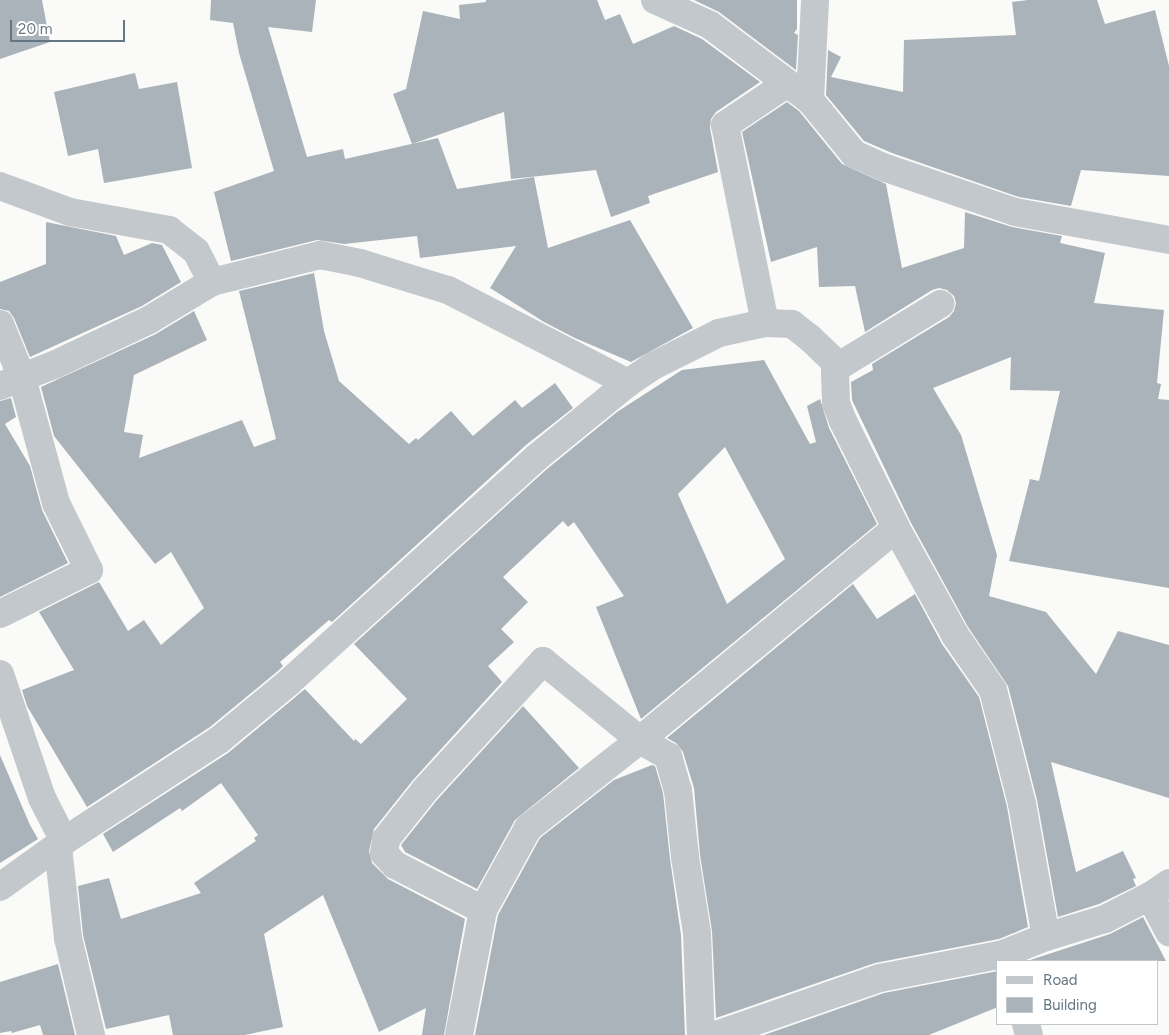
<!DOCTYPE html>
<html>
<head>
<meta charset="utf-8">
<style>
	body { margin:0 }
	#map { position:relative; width:1169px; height:1035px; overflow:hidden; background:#fafaf8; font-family:Figtree,sans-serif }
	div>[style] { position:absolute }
	.building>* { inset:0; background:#aab3b9 }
	.minor>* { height:28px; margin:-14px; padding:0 14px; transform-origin:14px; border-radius:14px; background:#c3c8cc }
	span { translate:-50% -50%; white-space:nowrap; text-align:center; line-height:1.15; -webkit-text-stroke:5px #fff; paint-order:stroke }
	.legend { position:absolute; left:996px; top:960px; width:162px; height:65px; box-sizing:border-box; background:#fff; border:1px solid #c1c8cd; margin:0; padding:6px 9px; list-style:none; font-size:15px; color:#657683 }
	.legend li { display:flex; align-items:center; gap:10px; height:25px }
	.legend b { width:25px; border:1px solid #c1c8cd }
	.scale { position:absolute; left:10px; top:20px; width:115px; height:22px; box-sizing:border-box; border:2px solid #657683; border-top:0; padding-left:6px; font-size:15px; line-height:18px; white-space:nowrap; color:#657683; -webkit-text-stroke:4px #fff; paint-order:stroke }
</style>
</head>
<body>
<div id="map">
	<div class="building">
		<i style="clip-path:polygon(0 0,42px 0,50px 42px,0 59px)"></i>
		<i style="clip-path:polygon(211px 0,316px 0,312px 32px,268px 27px,307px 157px,343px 149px,345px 159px,438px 138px,457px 189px,534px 177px,548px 248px,630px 220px,693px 328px,631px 362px,575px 338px,544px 322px,490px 288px,516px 246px,420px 258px,417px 236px,344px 244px,317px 240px,231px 261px,214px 192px,274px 171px,239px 53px,233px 23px,210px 20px)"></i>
		<i style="clip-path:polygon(486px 0,597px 0,605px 20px,620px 14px,633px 44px,674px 26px,702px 39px,760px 82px,716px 112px,711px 119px,710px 128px,718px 172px,648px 196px,650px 203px,611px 217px,596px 170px,511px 179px,504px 112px,412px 144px,393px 94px,406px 89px,423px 11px,460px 19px,459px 5px,486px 2px)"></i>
		<i style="clip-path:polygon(694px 0,797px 0,797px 29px,794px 33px,798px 35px,796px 70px,719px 12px)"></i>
		<i style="clip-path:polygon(1028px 0,1097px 0,1105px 24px,1155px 10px,1169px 66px,1169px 176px,1081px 170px,1071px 206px,1019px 197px,892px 153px,864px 141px,826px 95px,828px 50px,841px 57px,831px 77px,903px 92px,904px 40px,1016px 35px,1012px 2px)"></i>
		<i style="clip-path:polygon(135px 73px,139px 89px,177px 82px,192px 168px,104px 183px,98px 149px,68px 156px,54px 92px)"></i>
		<i style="clip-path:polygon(787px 102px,799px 111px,842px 164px,886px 184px,902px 268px,964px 248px,965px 212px,1012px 227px,1062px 236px,1060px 243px,1105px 253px,1094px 303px,1164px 310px,1157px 383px,1161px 384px,1158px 399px,1169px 400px,1169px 588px,1009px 561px,1030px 479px,1039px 481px,1060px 391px,1010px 390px,1011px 357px,933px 388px,961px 435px,997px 555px,989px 596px,1046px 612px,1096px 674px,1118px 631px,1169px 645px,1169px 798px,1051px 762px,1076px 872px,1123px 851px,1136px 878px,1133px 879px,1136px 886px,1099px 904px,1058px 917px,1037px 800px,1008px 686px,968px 627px,910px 521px,852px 400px,851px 382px,873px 370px,872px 364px,949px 317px,954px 311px,956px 303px,954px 296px,947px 290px,939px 288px,932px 290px,865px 332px,855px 286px,819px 287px,817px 247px,771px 262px,742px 132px)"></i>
		<i style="clip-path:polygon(46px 222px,116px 236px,124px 255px,152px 243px,162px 245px,181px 282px,142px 306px,30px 357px,14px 318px,9px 311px,0 309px,0 282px,46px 264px)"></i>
		<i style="clip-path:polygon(314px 273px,324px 331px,339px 381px,409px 444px,416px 438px,418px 440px,451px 411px,473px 436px,515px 400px,522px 408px,555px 383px,573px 408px,526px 445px,332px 622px,329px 620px,280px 662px,283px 666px,279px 670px,210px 727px,87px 807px,27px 706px,22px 690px,74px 670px,39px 612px,99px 582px,128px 631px,144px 620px,161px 645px,204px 608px,171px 552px,155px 564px,54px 436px,41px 387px,156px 334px,194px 311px,207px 340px,134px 375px,124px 432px,143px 435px,139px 458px,242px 420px,254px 447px,276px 439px,239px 291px)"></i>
		<i style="clip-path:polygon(evenodd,764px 360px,810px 444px,816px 442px,807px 406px,820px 399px,829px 428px,877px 524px,641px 719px,596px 607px,624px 596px,574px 522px,568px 527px,563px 521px,503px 577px,528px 602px,501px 629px,514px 642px,488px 666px,502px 682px,413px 780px,374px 829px,369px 851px,372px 863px,388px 879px,465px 919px,444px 1035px,422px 1035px,426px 1008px,379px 1032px,323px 895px,264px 934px,283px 1027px,245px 1035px,173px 1035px,169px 1015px,106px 1029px,83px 935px,78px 886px,109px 878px,121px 919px,201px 893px,194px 883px,256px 841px,254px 838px,258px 835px,221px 783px,182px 811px,180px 808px,113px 852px,103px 834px,228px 753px,305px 689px,354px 741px,355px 739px,361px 744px,407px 699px,354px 644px,547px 469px,617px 412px,682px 370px,764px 360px,725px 447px,785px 559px,727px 604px,678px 494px,725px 447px)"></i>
		<i style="clip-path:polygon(11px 398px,16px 417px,5px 424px,30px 466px,42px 510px,68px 563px,0 597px,0 401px)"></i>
		<i style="clip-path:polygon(853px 584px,877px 619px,915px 594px,942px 644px,979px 697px,1007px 807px,1028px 927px,999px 939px,875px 963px,716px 1018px,712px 931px,700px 855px,694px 788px,683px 752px,676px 743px,667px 738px)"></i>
		<i style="clip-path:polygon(523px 706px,579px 768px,515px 820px,477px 889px,405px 852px,401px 845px,437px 800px)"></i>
		<i style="clip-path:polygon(0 755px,30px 825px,38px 839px,0 863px)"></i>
		<i style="clip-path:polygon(652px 765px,655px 766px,663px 793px,670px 859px,681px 935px,685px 1035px,475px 1035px,498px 915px,540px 838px,614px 780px)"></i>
		<i style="clip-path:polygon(1143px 917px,1166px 961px,1027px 961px,1110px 934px)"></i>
		<i style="clip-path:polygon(58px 964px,75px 1035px,43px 1035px,40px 1025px,12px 1033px,11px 1031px,0 1033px,0 982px)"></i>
		<i style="clip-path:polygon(998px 971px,998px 1007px,929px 1035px,764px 1035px,884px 993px)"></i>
	</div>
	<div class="minor">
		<i style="left:655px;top:0;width:60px;rotate:24.4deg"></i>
		<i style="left:710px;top:25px;width:125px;rotate:36.9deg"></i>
		<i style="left:810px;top:100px;width:70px;rotate:50.8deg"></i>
		<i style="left:854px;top:154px;width:35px;rotate:24deg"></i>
		<i style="left:886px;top:168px;width:136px;rotate:18.8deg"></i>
		<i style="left:1015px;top:212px;width:157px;rotate:10.3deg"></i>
		<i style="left:810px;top:100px;width:100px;rotate:-87.1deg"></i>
		<i style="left:0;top:186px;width:75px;rotate:20.4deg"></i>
		<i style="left:70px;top:212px;width:101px;rotate:10.3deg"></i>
		<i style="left:169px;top:230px;width:34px;rotate:38deg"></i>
		<i style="left:196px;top:251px;width:35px;rotate:63deg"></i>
		<i style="left:765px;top:323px;width:202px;rotate:-101.4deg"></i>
		<i style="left:725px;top:125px;width:73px;rotate:-33.9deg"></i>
		<i style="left:0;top:324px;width:58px;rotate:67.8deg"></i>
		<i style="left:22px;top:378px;width:130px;rotate:74.8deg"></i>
		<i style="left:56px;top:503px;width:75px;rotate:63.8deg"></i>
		<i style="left:89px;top:570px;width:99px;rotate:153.7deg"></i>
		<i style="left:839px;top:366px;width:8px;rotate:120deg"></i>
		<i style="left:835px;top:373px;width:30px;rotate:88deg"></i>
		<i style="left:836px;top:403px;width:19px;rotate:69deg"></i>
		<i style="left:843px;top:421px;width:119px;rotate:63.6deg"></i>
		<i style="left:896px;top:528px;width:122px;rotate:61.1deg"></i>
		<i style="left:955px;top:635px;width:67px;rotate:55.4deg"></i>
		<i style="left:993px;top:690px;width:118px;rotate:75.7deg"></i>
		<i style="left:1022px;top:804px;width:135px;rotate:79.8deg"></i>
		<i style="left:0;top:386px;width:60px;rotate:-21.4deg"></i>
		<i style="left:56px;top:364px;width:103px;rotate:-25.3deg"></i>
		<i style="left:149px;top:320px;width:74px;rotate:-31.1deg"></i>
		<i style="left:212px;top:282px;width:111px;rotate:-14deg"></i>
		<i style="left:320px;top:255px;width:41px;rotate:11.3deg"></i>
		<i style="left:360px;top:263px;width:92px;rotate:17.1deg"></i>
		<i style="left:448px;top:290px;width:203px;rotate:27.3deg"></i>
		<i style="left:0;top:674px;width:131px;rotate:71.3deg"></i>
		<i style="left:42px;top:798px;width:48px;rotate:62.9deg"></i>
		<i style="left:58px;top:847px;width:92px;rotate:83.7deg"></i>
		<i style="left:68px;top:938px;width:100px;rotate:76.7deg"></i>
		<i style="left:0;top:887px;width:79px;rotate:-35.7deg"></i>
		<i style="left:64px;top:841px;width:185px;rotate:-33.1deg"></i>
		<i style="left:219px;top:740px;width:91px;rotate:-39.6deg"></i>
		<i style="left:289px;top:682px;width:335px;rotate:-42.2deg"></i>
		<i style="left:537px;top:457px;width:117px;rotate:-39.1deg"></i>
		<i style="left:628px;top:383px;width:30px;rotate:-34deg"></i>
		<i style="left:653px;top:366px;width:74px;rotate:-26.6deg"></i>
		<i style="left:719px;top:333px;width:47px;rotate:-12.3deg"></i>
		<i style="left:765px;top:323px;width:27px;rotate:2deg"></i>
		<i style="left:792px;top:324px;width:23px;rotate:38deg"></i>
		<i style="left:810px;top:338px;width:40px;rotate:44deg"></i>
		<i style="left:839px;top:366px;width:119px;rotate:-31.5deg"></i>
		<i style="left:1150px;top:896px;width:41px;rotate:62.2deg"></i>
		<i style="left:483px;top:910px;width:99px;rotate:-152.9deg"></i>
		<i style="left:395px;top:865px;width:16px;rotate:-133deg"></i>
		<i style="left:384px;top:853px;width:14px;rotate:-82deg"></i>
		<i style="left:386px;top:839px;width:63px;rotate:-51.5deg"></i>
		<i style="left:425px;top:790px;width:175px;rotate:-47.5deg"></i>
		<i style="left:543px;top:661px;width:125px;rotate:39.2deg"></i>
		<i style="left:640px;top:740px;width:32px;rotate:30deg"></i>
		<i style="left:668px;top:756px;width:35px;rotate:74deg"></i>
		<i style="left:678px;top:790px;width:67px;rotate:84deg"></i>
		<i style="left:685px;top:857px;width:77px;rotate:81deg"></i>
		<i style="left:697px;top:933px;width:102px;rotate:87.8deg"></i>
		<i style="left:1026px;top:1024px;width:11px;rotate:75deg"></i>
		<i style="left:459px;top:1035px;width:127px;rotate:-79.1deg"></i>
		<i style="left:483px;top:910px;width:94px;rotate:-61.2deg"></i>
		<i style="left:528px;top:828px;width:142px;rotate:-38.2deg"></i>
		<i style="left:640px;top:740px;width:332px;rotate:-39.6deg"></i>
		<i style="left:716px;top:1035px;width:174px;rotate:-19.2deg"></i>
		<i style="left:880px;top:978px;width:125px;rotate:-11deg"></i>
		<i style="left:1003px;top:954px;width:46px;rotate:-21.6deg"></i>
		<i style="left:1046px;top:937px;width:62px;rotate:-17deg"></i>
		<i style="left:1105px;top:919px;width:51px;rotate:-27.1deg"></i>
		<i style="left:1150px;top:896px;width:23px;rotate:-34deg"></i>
	</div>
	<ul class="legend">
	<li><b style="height:6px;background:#c3c8cc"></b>Road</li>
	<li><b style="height:14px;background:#aab3b9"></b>Building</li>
	</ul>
	<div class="scale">20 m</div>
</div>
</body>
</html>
